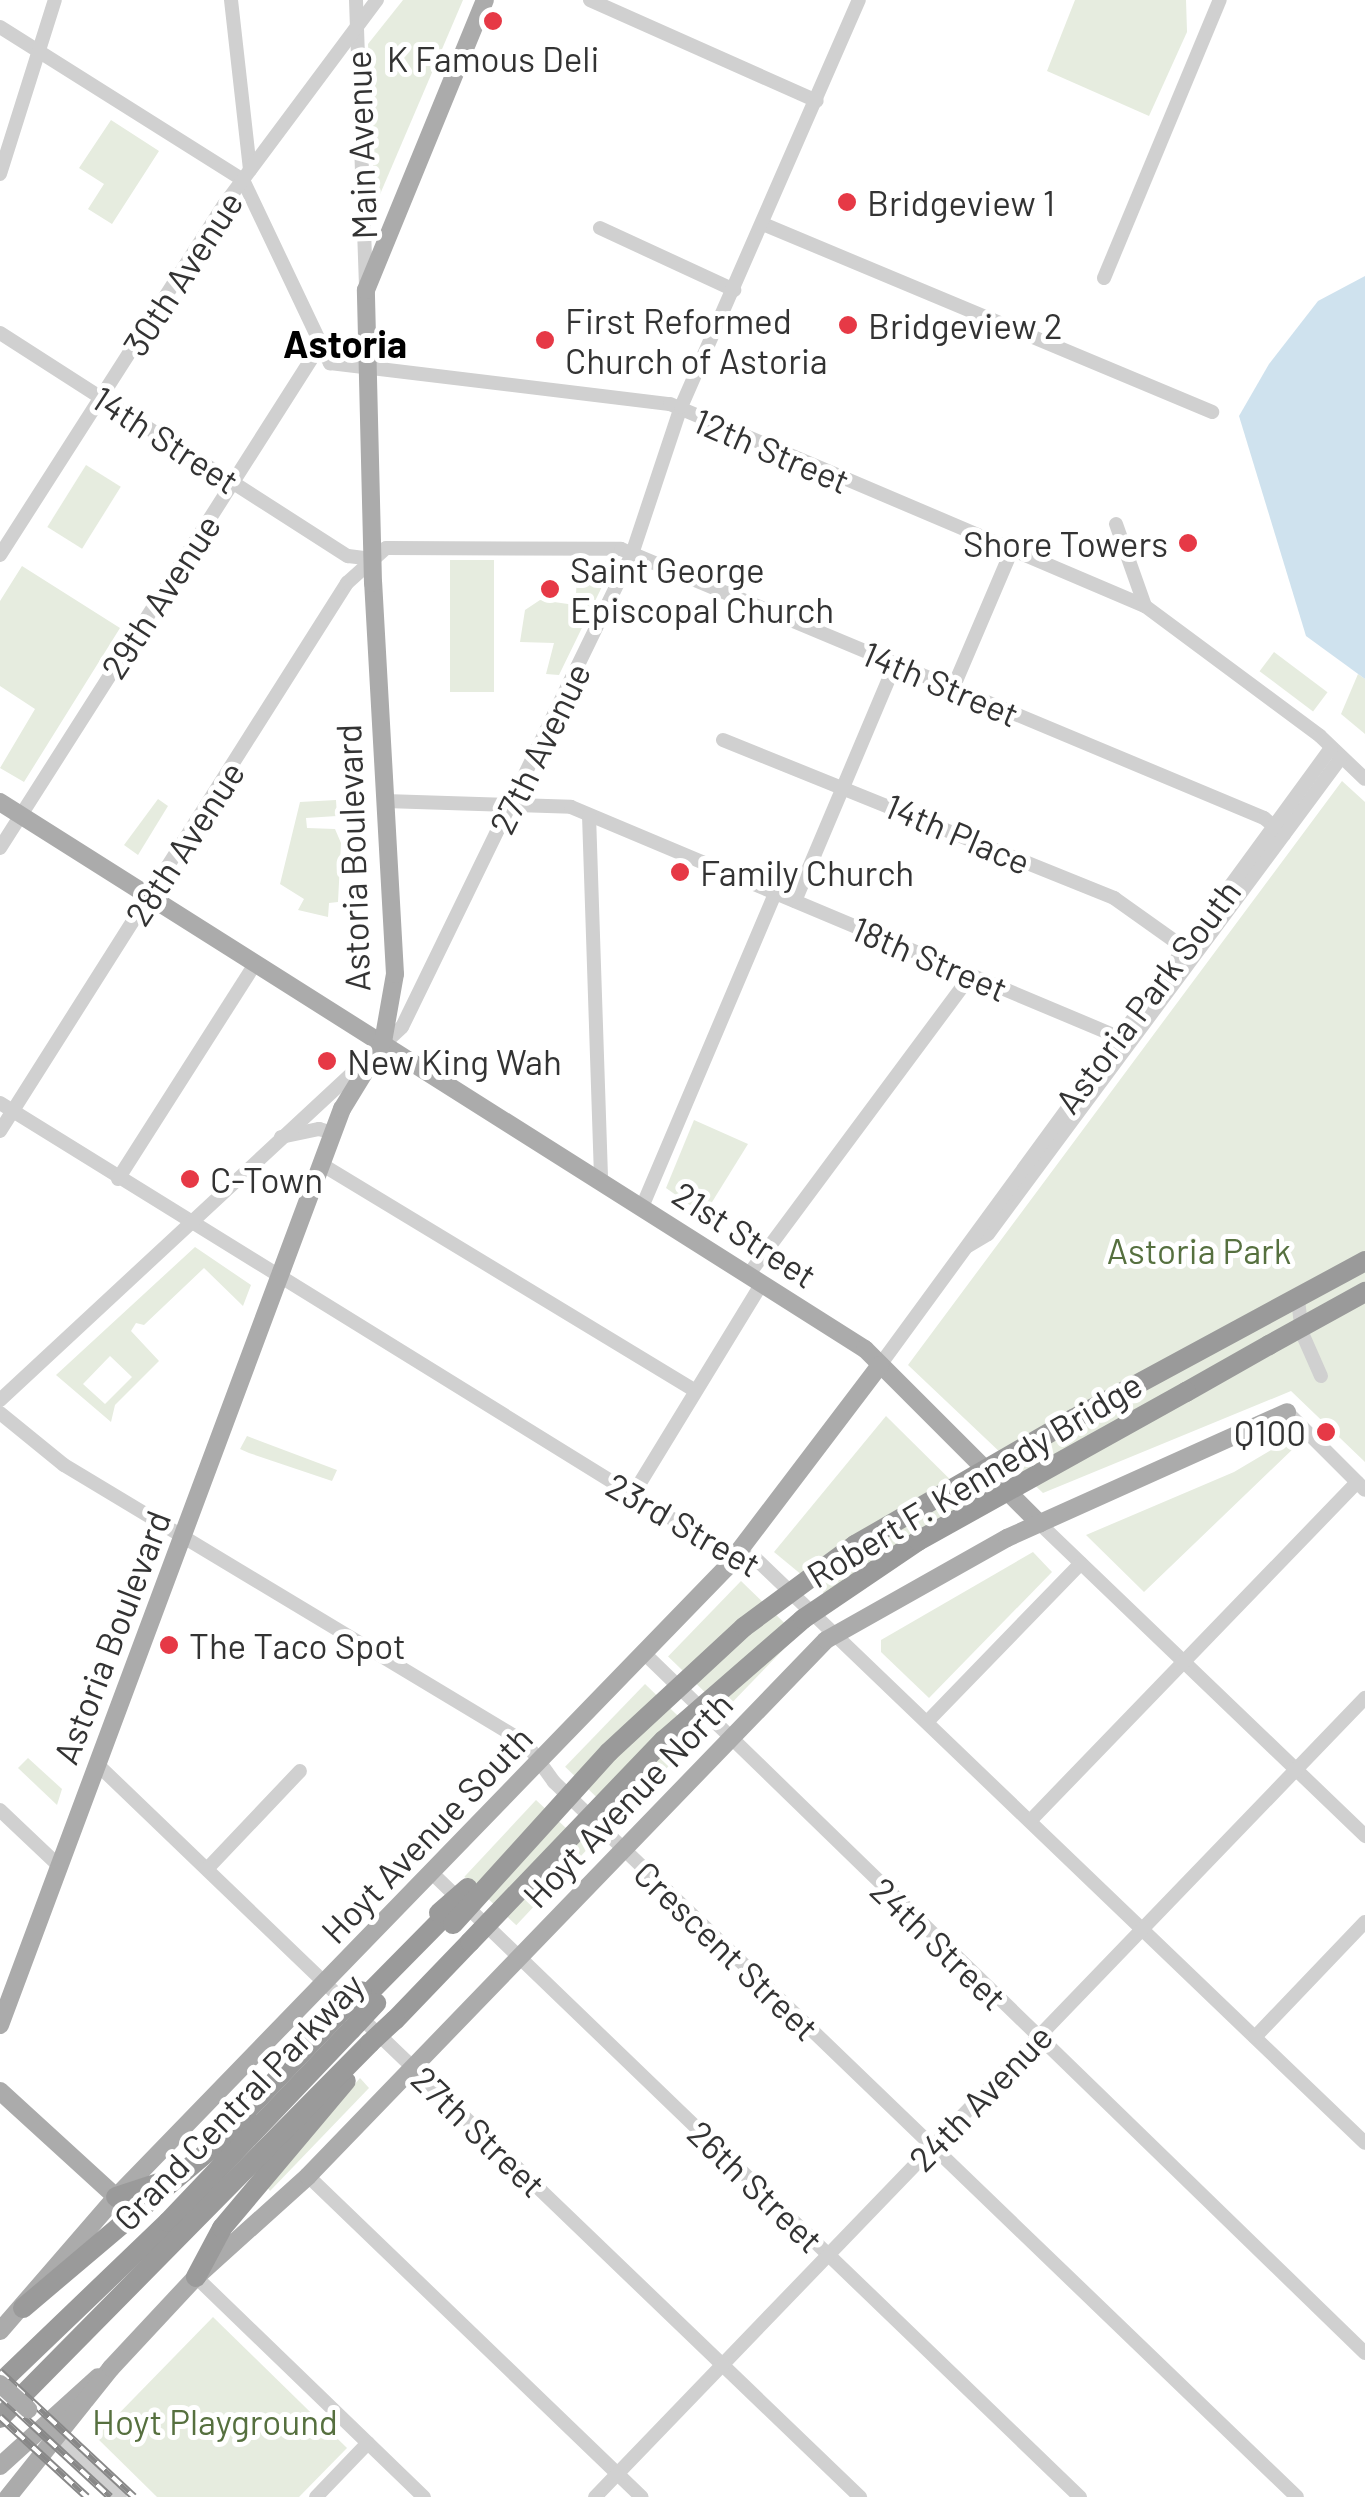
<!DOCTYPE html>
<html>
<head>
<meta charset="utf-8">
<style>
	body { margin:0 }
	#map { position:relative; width:1365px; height:2497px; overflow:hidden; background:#fff; font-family:Barlow,sans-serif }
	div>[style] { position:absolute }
	.green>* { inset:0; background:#e6ecdf; transform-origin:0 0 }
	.water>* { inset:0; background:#cfe2ee }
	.minor>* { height:14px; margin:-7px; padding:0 7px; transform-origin:7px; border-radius:7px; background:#d0d0d0 }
	.major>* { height:18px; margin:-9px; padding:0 9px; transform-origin:9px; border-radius:9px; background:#ababab }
	.highway>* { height:20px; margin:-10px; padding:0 10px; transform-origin:10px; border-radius:10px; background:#9a9a9a }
	.rail>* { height:8px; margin-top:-4px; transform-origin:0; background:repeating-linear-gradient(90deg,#fff 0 11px,#888 0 22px); box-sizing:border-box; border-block:2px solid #888 }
	.major-bridge>* { height:18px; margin:-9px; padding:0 9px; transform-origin:9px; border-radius:9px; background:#ababab }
	.highway-bridge>* { height:20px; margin:-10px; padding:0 10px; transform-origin:10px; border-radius:10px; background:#9a9a9a }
	.dots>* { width:28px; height:28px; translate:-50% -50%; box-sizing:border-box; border:5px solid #fff; border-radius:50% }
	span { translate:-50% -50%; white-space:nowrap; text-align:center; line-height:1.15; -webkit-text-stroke:10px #fff; paint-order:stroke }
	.poi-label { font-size:35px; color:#333 }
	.left { translate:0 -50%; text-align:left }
	.right { translate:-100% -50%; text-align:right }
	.street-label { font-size:35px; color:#333 }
	.park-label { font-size:35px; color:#56703f }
	.neighbourhood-label { font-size:38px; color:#000; font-weight:700 }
</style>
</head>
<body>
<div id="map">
	<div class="green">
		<i style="clip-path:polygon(403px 0,463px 0,375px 206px,368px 44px)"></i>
		<i style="clip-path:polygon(1075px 0,1186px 0,1187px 32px,1149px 116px,1047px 71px)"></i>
		<i style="clip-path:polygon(111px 120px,159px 151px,112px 224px,88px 209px,104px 184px,79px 168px)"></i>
		<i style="left:86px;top:465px;width:41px;height:73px;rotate:32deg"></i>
		<i style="left:450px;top:560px;width:44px;height:132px"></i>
		<i style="clip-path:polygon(606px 560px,615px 560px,559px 675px,546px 674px,554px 643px,520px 642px,525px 610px,540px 600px,575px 605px,578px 568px,604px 569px)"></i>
		<i style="clip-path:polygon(22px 566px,120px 628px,24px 782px,0 768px,35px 709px,0 686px,0 601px)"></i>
		<i style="left:1274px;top:652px;width:67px;height:24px;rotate:37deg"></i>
		<i style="clip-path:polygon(1358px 674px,1365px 679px,1365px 734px,1341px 714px)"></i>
		<i style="clip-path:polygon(1342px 781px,1365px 802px,1365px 1462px,1291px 1391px,1043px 1493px,908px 1365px)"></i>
		<i style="clip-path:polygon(158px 799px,168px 806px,138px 855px,124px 845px)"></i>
		<i style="clip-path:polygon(336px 800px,337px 816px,306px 818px,307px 828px,335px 829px,341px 843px,338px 902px,329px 903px,328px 917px,298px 910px,304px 899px,280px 884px,300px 802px)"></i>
		<i style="clip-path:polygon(694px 1120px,748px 1144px,704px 1215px,666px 1188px)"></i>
		<i style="clip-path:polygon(evenodd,195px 1247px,251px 1285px,243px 1306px,204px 1268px,144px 1325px,136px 1323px,131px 1331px,159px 1361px,115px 1405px,111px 1422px,56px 1375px,195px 1247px,110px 1356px,132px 1377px,105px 1404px,83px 1384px,110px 1356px)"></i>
		<i style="clip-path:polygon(886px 1416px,984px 1513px,831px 1599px,774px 1552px)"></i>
		<i style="clip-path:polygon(247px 1436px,337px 1470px,332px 1481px,249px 1453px,240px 1449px)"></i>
		<i style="clip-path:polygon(1290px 1439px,1296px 1446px,1144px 1592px,1086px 1535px,1234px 1472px)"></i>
		<i style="clip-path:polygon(1033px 1552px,1052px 1572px,929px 1698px,881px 1652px,881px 1640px)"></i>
		<i style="left:741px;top:1581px;width:78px;height:105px;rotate:44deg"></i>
		<i style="left:645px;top:1684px;width:74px;height:115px;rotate:44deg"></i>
		<i style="clip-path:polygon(28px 1758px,62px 1789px,57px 1805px,18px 1768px)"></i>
		<i style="left:536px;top:1800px;width:71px;height:105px;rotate:43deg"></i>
		<i style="clip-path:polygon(360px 2078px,369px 2088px,270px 2191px,267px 2187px)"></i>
		<i style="clip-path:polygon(213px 2317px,347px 2448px,299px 2497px,157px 2497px,96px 2437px)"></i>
	</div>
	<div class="water">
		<i style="clip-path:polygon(1365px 276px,1365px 679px,1306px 636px,1239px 416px,1269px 364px,1318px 301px)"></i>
	</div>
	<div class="minor">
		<i style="left:231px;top:0;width:171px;rotate:83.6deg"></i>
		<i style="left:356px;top:0;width:284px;rotate:88deg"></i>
		<i style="left:590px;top:0;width:248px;rotate:24deg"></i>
		<i style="left:0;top:27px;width:287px;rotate:32.2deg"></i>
		<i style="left:243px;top:180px;width:203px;rotate:64.6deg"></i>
		<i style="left:330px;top:363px;width:342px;rotate:6.9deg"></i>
		<i style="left:670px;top:404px;width:516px;rotate:23.04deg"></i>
		<i style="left:0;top:174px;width:182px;rotate:-72.5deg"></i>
		<i style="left:763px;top:224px;width:487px;rotate:22.7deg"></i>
		<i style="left:600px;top:228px;width:148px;rotate:24.8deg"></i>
		<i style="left:1104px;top:278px;width:301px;rotate:-67.4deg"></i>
		<i style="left:0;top:333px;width:413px;rotate:32.7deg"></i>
		<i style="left:348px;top:556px;width:24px;rotate:7deg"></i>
		<i style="left:1116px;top:524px;width:87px;rotate:70.5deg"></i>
		<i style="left:1145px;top:606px;width:218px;rotate:36.6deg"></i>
		<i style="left:1320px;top:736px;width:62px;rotate:43.7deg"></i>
		<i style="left:0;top:555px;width:416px;rotate:-57.4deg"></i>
		<i style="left:224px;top:205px;width:256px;rotate:-53.3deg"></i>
		<i style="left:953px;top:688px;width:150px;rotate:-66.9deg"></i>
		<i style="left:723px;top:740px;width:422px;rotate:22deg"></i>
		<i style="left:1114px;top:898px;width:85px;rotate:35.4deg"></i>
		<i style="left:385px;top:801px;width:186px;rotate:1.8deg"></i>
		<i style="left:571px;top:807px;width:606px;rotate:22.8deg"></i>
		<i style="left:589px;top:815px;width:366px;rotate:88.1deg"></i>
		<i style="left:0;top:848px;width:598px;rotate:-57.51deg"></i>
		<i style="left:795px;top:901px;width:257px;rotate:-67.1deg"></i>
		<i style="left:0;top:1103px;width:842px;rotate:31.75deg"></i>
		<i style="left:716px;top:1546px;width:43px;rotate:18.9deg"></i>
		<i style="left:757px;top:1560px;width:842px;rotate:43.8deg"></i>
		<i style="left:0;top:1131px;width:649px;rotate:-57.66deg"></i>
		<i style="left:347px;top:583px;width:52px;rotate:-41.9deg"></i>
		<i style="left:386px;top:548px;width:235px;rotate:0.2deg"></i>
		<i style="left:621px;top:549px;width:697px;rotate:22.7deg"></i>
		<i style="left:1264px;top:818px;width:26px;rotate:40deg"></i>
		<i style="left:281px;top:1137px;width:39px;rotate:-12deg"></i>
		<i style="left:319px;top:1129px;width:15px;rotate:16deg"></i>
		<i style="left:321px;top:1164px;width:438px;rotate:31.2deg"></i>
		<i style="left:118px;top:1179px;width:255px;rotate:-57.5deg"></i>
		<i style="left:642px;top:1207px;width:341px;rotate:-67deg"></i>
		<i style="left:968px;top:1246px;width:23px;rotate:-31deg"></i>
		<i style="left:988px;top:1234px;width:591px;rotate:-53.46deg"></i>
		<i style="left:749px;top:1274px;width:372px;rotate:-53.4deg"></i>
		<i style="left:1298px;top:1300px;width:33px;rotate:83deg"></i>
		<i style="left:1302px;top:1333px;width:47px;rotate:66.2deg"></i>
		<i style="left:880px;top:1365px;width:764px;rotate:-53.83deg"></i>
		<i style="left:0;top:1400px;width:548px;rotate:-42.86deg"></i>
		<i style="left:402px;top:1027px;width:526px;rotate:-64.07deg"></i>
		<i style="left:632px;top:554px;width:155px;rotate:-71.6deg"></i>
		<i style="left:681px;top:407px;width:444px;rotate:-66.4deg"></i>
		<i style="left:1287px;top:1412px;width:110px;rotate:45deg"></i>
		<i style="left:0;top:1413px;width:82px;rotate:39.1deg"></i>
		<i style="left:64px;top:1465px;width:539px;rotate:31.04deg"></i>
		<i style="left:526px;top:1743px;width:48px;rotate:54.3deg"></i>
		<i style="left:554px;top:1782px;width:1031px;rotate:43.9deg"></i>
		<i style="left:632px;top:1496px;width:250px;rotate:-58.6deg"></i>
		<i style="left:1040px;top:1524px;width:451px;rotate:43.8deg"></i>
		<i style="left:646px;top:1655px;width:1002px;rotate:44.15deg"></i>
		<i style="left:927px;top:1722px;width:221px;rotate:-45.9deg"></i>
		<i style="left:98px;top:1765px;width:1057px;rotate:43.85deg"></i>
		<i style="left:0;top:1810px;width:81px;rotate:43.5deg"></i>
		<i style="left:1030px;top:1821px;width:471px;rotate:-46deg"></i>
		<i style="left:207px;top:1869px;width:135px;rotate:-46.5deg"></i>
		<i style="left:434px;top:1875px;width:897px;rotate:43.92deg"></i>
		<i style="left:1255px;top:2037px;width:159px;rotate:-46.3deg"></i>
		<i style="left:308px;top:2176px;width:463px;rotate:43.9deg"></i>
		<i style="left:196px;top:2277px;width:317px;rotate:44deg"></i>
		<i style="left:58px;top:2437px;width:86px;rotate:44.1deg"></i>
		<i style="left:316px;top:2497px;width:75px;rotate:-46.1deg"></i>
		<i style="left:595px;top:2497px;width:1110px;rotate:-46.06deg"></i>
	</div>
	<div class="major">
		<i style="left:0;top:802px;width:1023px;rotate:32.31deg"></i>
		<i style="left:865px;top:1349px;width:247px;rotate:45deg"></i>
		<i style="left:0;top:2025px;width:978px;rotate:-69.53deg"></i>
		<i style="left:342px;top:1109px;width:79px;rotate:-58.5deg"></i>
		<i style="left:383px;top:1042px;width:69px;rotate:-80deg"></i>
		<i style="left:395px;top:974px;width:392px;rotate:-93.2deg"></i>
		<i style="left:373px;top:583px;width:293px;rotate:-91.4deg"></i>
		<i style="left:366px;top:290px;width:313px;rotate:-67.7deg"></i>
		<i style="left:0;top:2091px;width:157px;rotate:42.4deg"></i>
		<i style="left:0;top:2331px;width:177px;rotate:-49.1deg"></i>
		<i style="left:116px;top:2197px;width:876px;rotate:-45.88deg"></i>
		<i style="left:726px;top:1568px;width:255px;rotate:-52.8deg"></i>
		<i style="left:0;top:2466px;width:132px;rotate:-42.2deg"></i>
		<i style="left:8px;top:2497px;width:165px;rotate:-51.4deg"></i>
		<i style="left:111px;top:2368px;width:125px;rotate:-47deg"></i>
		<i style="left:196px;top:2277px;width:151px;rotate:-42deg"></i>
		<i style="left:308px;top:2176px;width:745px;rotate:-45.98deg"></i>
		<i style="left:826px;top:1640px;width:208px;rotate:-29.4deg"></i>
		<i style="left:1007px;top:1538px;width:307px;rotate:-24.2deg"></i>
	</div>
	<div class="highway">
		<i style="left:1186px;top:1392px;width:95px;rotate:-29.5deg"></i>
		<i style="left:1073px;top:1419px;width:332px;rotate:-28.4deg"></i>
		<i style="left:367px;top:1995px;width:110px;rotate:-45.4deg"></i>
		<i style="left:395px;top:2020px;width:108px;rotate:-46.1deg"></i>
		<i style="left:235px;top:2123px;width:148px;rotate:-46.4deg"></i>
		<i style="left:116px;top:2197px;width:48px;rotate:-18.1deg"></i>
		<i style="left:196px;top:2277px;width:55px;rotate:-62deg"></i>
		<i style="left:222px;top:2228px;width:192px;rotate:-49.9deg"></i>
		<i style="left:23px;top:2308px;width:293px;rotate:-40.2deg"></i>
		<i style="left:0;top:2383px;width:233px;rotate:-43.8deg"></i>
		<i style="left:168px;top:2222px;width:265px;rotate:-46.4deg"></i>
		<i style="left:0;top:2418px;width:527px;rotate:-45.38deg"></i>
	</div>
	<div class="rail">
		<i style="left:0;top:2372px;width:183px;rotate:43deg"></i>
		<i style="left:0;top:2395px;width:150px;rotate:42.8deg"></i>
		<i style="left:0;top:2417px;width:118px;rotate:42.6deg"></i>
	</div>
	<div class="major-bridge">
		<i style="left:0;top:2384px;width:38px;rotate:42deg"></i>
	</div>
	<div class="highway-bridge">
		<i style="left:1269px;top:1345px;width:110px;rotate:-28.9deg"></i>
		<i style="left:439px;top:1913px;width:38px;rotate:-41deg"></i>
		<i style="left:453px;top:1924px;width:232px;rotate:-47.8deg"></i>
		<i style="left:609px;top:1752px;width:184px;rotate:-42.8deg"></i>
		<i style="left:744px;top:1627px;width:138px;rotate:-36.5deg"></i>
		<i style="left:855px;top:1545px;width:252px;rotate:-30deg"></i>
		<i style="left:470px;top:1942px;width:280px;rotate:-46.2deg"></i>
		<i style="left:664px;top:1740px;width:184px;rotate:-41deg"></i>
		<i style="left:803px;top:1619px;width:139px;rotate:-34.1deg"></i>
		<i style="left:918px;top:1541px;width:307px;rotate:-29.1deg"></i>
		<i style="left:337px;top:2016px;width:35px;rotate:-45deg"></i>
		<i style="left:351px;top:2030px;width:37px;rotate:-47deg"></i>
		<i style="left:370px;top:2043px;width:34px;rotate:-43deg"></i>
	</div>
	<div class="dots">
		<i style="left:493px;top:21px;background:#e63946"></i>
		<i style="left:847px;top:202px;background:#e63946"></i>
		<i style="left:848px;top:325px;background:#e63946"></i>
		<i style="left:545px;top:340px;background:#e63946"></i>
		<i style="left:1188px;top:543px;background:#e63946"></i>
		<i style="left:550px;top:589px;background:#e63946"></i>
		<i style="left:680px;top:872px;background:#e63946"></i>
		<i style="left:327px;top:1061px;background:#e63946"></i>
		<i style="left:190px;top:1179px;background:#e63946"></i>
		<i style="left:1326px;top:1432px;background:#e63946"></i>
		<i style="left:169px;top:1645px;background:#e63946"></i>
	</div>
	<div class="poi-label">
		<span style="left:493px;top:58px">K Famous Deli</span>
		<span class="left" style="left:867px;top:202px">Bridgeview 1</span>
		<span class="left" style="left:565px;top:340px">First Reformed<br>Church of Astoria</span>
		<span class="left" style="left:868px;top:325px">Bridgeview 2</span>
		<span class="right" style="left:1168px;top:543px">Shore Towers</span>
		<span class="left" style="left:570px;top:589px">Saint George<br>Episcopal Church</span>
		<span class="left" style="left:700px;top:872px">Family Church</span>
		<span class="left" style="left:347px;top:1061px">New King Wah</span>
		<span class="left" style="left:210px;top:1179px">C-Town</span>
		<span class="right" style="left:1306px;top:1432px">Q100</span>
		<span class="left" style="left:189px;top:1645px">The Taco Spot</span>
	</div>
	<div class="street-label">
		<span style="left:360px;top:145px;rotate:-92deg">Main Avenue</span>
		<span style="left:182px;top:273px;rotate:-57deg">30th Avenue</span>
		<span style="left:166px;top:439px;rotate:33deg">14th Street</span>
		<span style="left:772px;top:450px;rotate:23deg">12th Street</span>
		<span style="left:160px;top:596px;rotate:-57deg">29th Avenue</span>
		<span style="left:941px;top:683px;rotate:23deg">14th Street</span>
		<span style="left:539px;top:748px;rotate:-64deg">27th Avenue</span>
		<span style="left:958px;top:833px;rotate:23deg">14th Place</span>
		<span style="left:184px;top:843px;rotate:-57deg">28th Avenue</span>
		<span style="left:352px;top:858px;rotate:-92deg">Astoria Boulevard</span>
		<span style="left:930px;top:958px;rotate:23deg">18th Street</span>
		<span style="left:1147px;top:996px;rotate:-53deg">Astoria Park South</span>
		<span style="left:745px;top:1234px;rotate:33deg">21st Street</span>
		<span style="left:974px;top:1479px;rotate:-31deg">Robert F. Kennedy Bridge</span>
		<span style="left:684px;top:1524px;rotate:30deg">23rd Street</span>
		<span style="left:111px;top:1637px;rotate:-69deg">Astoria Boulevard</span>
		<span style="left:627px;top:1799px;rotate:-46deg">Hoyt Avenue North</span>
		<span style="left:426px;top:1834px;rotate:-46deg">Hoyt Avenue South</span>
		<span style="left:939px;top:1943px;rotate:44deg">24th Street</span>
		<span style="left:727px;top:1950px;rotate:44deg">Crescent Street</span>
		<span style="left:980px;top:2097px;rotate:-46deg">24th Avenue</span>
		<span style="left:238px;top:2101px;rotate:-46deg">Grand Central Parkway</span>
		<span style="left:479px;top:2131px;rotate:44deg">27th Street</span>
		<span style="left:756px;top:2186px;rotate:44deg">26th Street</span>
	</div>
	<div class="park-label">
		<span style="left:1199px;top:1250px">Astoria Park</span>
		<span style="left:215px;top:2421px">Hoyt Playground</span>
	</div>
	<div class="neighbourhood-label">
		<span style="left:345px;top:344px">Astoria</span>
	</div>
</div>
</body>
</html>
